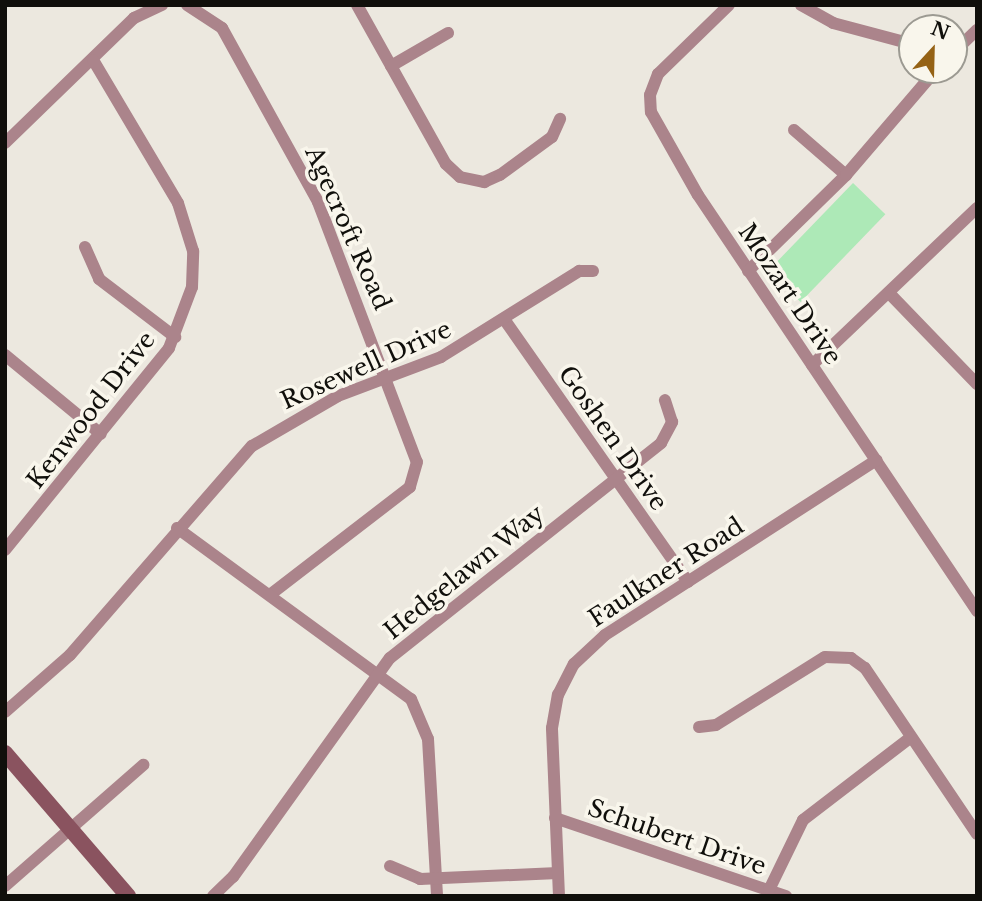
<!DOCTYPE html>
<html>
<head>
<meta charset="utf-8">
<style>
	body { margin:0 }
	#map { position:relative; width:982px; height:901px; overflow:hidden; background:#ece8df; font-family:"Libre Baskerville",serif }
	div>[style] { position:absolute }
	.green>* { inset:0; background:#ade9b7; transform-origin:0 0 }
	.street>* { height:12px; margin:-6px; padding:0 6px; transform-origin:6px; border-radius:6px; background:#ab848b }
	.secondary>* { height:16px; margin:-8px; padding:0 8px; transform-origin:8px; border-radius:8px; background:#8a535f }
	span { translate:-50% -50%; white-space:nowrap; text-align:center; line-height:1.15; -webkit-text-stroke:7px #f9f6ec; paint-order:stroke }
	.street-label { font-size:24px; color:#100f0b }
	.frame { position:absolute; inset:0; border:7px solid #100f0b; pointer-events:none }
	.north { position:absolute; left:898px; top:14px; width:70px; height:70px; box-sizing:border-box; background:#f9f6ec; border:2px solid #9c9a92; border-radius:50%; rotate:22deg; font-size:19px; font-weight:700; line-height:28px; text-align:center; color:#100f0b }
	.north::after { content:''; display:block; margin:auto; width:24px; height:32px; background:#956215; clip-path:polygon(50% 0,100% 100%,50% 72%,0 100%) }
</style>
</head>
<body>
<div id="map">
	<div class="green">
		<i style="left:853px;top:183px;width:45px;height:122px;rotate:44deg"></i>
	</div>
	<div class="street">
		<i style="left:187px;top:5px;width:42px;rotate:33.3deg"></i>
		<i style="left:222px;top:28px;width:199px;rotate:61.1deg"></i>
		<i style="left:318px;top:202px;width:278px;rotate:69.2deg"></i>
		<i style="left:417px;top:462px;width:26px;rotate:106deg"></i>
		<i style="left:410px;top:487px;width:175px;rotate:142.4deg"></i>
		<i style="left:357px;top:5px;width:182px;rotate:60.8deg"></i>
		<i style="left:446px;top:164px;width:19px;rotate:43deg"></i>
		<i style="left:460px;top:177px;width:25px;rotate:12deg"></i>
		<i style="left:484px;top:182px;width:17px;rotate:-24deg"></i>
		<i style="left:500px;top:175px;width:64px;rotate:-36.2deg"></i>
		<i style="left:552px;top:137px;width:20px;rotate:-66deg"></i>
		<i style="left:729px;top:5px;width:99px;rotate:135.8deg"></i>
		<i style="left:658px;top:74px;width:22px;rotate:111deg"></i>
		<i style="left:650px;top:95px;width:17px;rotate:87deg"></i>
		<i style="left:651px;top:112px;width:95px;rotate:60.5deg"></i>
		<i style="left:698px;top:195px;width:501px;rotate:56.15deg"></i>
		<i style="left:801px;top:5px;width:37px;rotate:29deg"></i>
		<i style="left:833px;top:23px;width:82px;rotate:14.9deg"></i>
		<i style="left:954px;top:52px;width:32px;rotate:-44deg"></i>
		<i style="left:391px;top:66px;width:66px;rotate:-30.1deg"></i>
		<i style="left:794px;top:130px;width:69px;rotate:40.9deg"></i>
		<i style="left:5px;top:143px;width:180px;rotate:-44.1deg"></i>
		<i style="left:134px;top:18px;width:31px;rotate:-25deg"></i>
		<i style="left:85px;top:247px;width:35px;rotate:66deg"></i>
		<i style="left:99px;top:279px;width:96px;rotate:37.3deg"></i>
		<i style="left:748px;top:271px;width:137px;rotate:-44.4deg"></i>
		<i style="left:846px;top:175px;width:138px;rotate:-49.4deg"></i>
		<i style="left:889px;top:293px;width:127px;rotate:46deg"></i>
		<i style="left:504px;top:319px;width:321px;rotate:55deg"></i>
		<i style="left:5px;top:355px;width:124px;rotate:39.5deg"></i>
		<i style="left:812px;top:365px;width:228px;rotate:-43.6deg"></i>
		<i style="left:177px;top:528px;width:290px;rotate:36.2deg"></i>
		<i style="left:411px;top:699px;width:43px;rotate:67deg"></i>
		<i style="left:428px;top:739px;width:157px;rotate:86.7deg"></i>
		<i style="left:5px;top:550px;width:260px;rotate:-50.9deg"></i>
		<i style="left:169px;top:348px;width:65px;rotate:-69.3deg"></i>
		<i style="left:192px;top:287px;width:36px;rotate:-88deg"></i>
		<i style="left:193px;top:251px;width:50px;rotate:-107.4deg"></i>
		<i style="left:178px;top:203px;width:166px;rotate:-120.7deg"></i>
		<i style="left:5px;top:712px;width:86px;rotate:-41.2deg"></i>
		<i style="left:70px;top:655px;width:277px;rotate:-49deg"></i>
		<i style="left:252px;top:446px;width:99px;rotate:-30.2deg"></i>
		<i style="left:338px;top:396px;width:110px;rotate:-20.7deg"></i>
		<i style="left:441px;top:357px;width:163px;rotate:-31.9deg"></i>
		<i style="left:579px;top:271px;width:14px"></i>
		<i style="left:699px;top:727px;width:17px;rotate:-7deg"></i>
		<i style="left:716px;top:725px;width:128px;rotate:-32deg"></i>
		<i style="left:825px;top:657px;width:26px;rotate:2deg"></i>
		<i style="left:851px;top:658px;width:17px;rotate:36deg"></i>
		<i style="left:865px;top:668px;width:200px;rotate:56deg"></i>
		<i style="left:555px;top:818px;width:244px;rotate:18.7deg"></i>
		<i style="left:390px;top:866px;width:33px;rotate:23deg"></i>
		<i style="left:420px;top:879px;width:138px;rotate:-2.5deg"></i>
		<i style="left:5px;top:886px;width:184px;rotate:-41.2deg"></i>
		<i style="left:769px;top:890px;width:78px;rotate:-64.1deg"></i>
		<i style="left:803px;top:820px;width:136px;rotate:-37.5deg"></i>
		<i style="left:213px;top:896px;width:28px;rotate:-44deg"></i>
		<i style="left:233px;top:877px;width:269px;rotate:-54.4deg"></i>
		<i style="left:390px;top:658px;width:346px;rotate:-38.4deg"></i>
		<i style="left:661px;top:443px;width:24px;rotate:-62deg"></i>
		<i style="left:672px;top:422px;width:23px;rotate:-108deg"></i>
		<i style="left:559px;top:896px;width:168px;rotate:-92.4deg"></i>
		<i style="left:552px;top:728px;width:34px;rotate:-80deg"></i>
		<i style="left:558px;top:695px;width:35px;rotate:-63deg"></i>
		<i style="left:574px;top:664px;width:42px;rotate:-43.1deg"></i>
		<i style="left:605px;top:635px;width:323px;rotate:-32.8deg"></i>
	</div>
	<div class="secondary">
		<i style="left:5px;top:753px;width:189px;rotate:49.3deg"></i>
	</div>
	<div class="street-label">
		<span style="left:348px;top:228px;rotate:66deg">Agecroft Road</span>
		<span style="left:790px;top:294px;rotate:56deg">Mozart Drive</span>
		<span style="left:366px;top:365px;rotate:-24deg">Rosewell Drive</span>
		<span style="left:91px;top:410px;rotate:-52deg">Kenwood Drive</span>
		<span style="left:613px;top:438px;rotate:55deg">Goshen Drive</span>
		<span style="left:464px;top:572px;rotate:-39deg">Hedgelawn Way</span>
		<span style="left:666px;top:572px;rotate:-33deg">Faulkner Road</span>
		<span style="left:677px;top:837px;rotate:19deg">Schubert Drive</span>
	</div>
	<div class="frame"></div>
	<div class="north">N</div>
</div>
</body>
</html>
